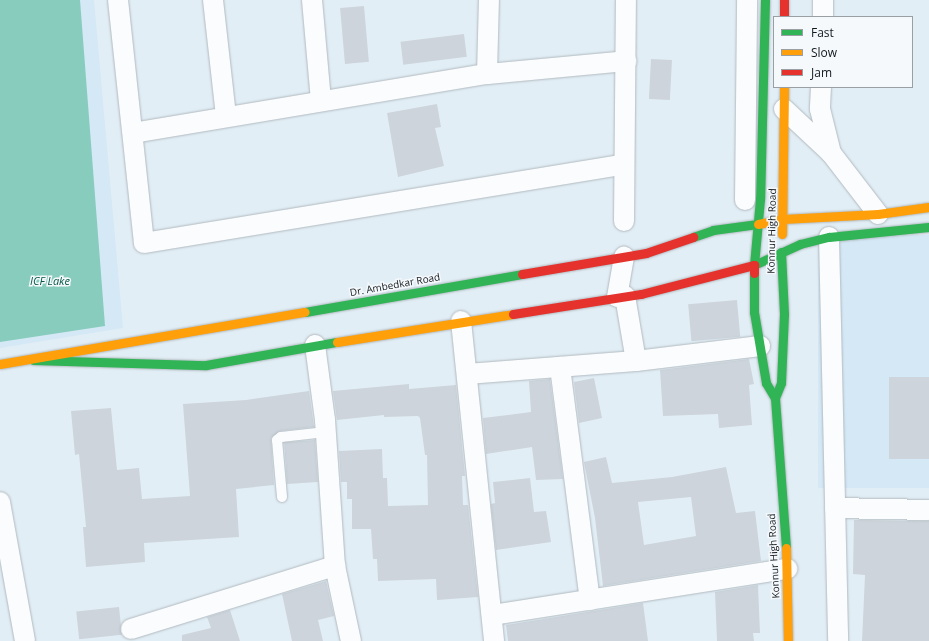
<!DOCTYPE html>
<html>
<head>
<meta charset="utf-8">
<style>
	body { margin:0 }
	#map { position:relative; width:929px; height:641px; overflow:hidden; background:#e2eef5; font-family:"Open Sans",sans-serif }
	div>[style] { position:absolute }
	.built>* { inset:0; background:#d4e8f6; transform-origin:0 0 }
	.water>* { inset:0; background:#88ccbd }
	.building>* { inset:0; background:#cdd4db; transform-origin:0 0 }
	.roads { filter:drop-shadow(0 0 1px #b1bac0) drop-shadow(0 0 1px #b1bac0) }
	.lane>* { height:10px; margin:-5px; padding:0 5px; transform-origin:5px; border-radius:5px; background:#fbfcfe }
	.street>* { height:20px; margin:-10px; padding:0 10px; transform-origin:10px; border-radius:10px; background:#fbfcfe }
	.fast>* { height:9px; margin:-4.5px; padding:0 4.5px; transform-origin:4.5px; border-radius:4.5px; background:#30b455 }
	.slow>* { height:9px; margin:-4.5px; padding:0 4.5px; transform-origin:4.5px; border-radius:4.5px; background:#ff9f0a }
	.jam>* { height:9px; margin:-4.5px; padding:0 4.5px; transform-origin:4.5px; border-radius:4.5px; background:#e5322d }
	span { translate:-50% -50%; white-space:nowrap; text-align:center; line-height:1.15; -webkit-text-stroke:3px #f5f9fc; paint-order:stroke }
	.street-label { font-size:10px; color:#12191e }
	.water-label { font-size:11px; color:#065747; font-style:italic }
	.legend { position:absolute; left:773px; top:16px; width:140px; height:72px; box-sizing:border-box; background:#f5f9fc; border:1px solid #9a9fa3; margin:0; padding:5px 7px; list-style:none; font-size:12px; color:#12191e }
	.legend li { display:flex; align-items:center; gap:8px; height:20px }
	.legend b { width:20px; border:1px solid #9a9fa3 }
</style>
</head>
<body>
<div id="map">
	<div class="built">
		<i style="clip-path:polygon(0 0,94px 0,123px 328px,0 348px)"></i>
		<i style="left:929px;top:235px;width:253px;height:111px;rotate:90deg"></i>
	</div>
	<div class="water">
		<i style="clip-path:polygon(0 0,80px 0,105px 326px,0 342px)"></i>
	</div>
	<div class="building">
		<i style="left:364px;top:6px;width:56px;height:24px;rotate:85deg"></i>
		<i style="left:464px;top:34px;width:23px;height:64px;rotate:83deg"></i>
		<i style="left:651px;top:59px;width:21px;height:40px;rotate:3deg"></i>
		<i style="clip-path:polygon(437px 104px,441px 127px,435px 128px,444px 166px,398px 177px,387px 113px)"></i>
		<i style="left:737px;top:300px;width:37px;height:49px;rotate:85deg"></i>
		<i style="clip-path:polygon(749px 359px,754px 384px,749px 385px,752px 425px,719px 428px,718px 414px,663px 416px,660px 370px)"></i>
		<i style="left:929px;top:377px;width:82px;height:40px;rotate:90deg"></i>
		<i style="clip-path:polygon(594px 378px,602px 418px,579px 423px,574px 382px)"></i>
		<i style="clip-path:polygon(550px 379px,563px 479px,536px 480px,532px 447px,486px 454px,483px 418px,531px 412px,529px 381px)"></i>
		<i style="clip-path:polygon(409px 384px,409px 389px,456px 385px,465px 476px,462px 476px,463px 505px,468px 505px,478px 597px,437px 600px,436px 579px,378px 581px,377px 559px,373px 559px,371px 529px,352px 529px,352px 499px,347px 499px,347px 482px,341px 482px,339px 451px,382px 449px,383px 478px,387px 478px,388px 506px,428px 505px,427px 455px,425px 455px,420px 418px,418px 416px,384px 417px,384px 415px,337px 420px,333px 391px)"></i>
		<i style="clip-path:polygon(309px 391px,314px 427px,280px 431px,271px 438px,274px 485px,236px 489px,239px 537px,144px 543px,145px 562px,86px 567px,83px 527px,86px 527px,79px 454px,75px 455px,71px 411px,111px 408px,117px 470px,139px 468px,142px 499px,190px 496px,183px 404px,246px 400px)"></i>
		<i style="left:315px;top:440px;width:42px;height:31px;rotate:86deg"></i>
		<i style="clip-path:polygon(evenodd,606px 457px,612px 483px,672px 477px,726px 467px,736px 513px,755px 511px,761px 561px,603px 586px,595px 518px,584px 462px,606px 457px,691px 497px,696px 536px,644px 545px,638px 502px,691px 497px)"></i>
		<i style="clip-path:polygon(530px 478px,534px 512px,546px 511px,551px 542px,496px 550px,491px 504px,495px 503px,493px 482px)"></i>
		<i style="clip-path:polygon(854px 520px,929px 521px,929px 641px,862px 641px,865px 575px,853px 574px)"></i>
		<i style="clip-path:polygon(326px 581px,334px 616px,318px 620px,323px 641px,292px 641px,282px 594px)"></i>
		<i style="clip-path:polygon(758px 585px,760px 633px,753px 633px,754px 641px,717px 641px,715px 592px)"></i>
		<i style="clip-path:polygon(643px 603px,648px 641px,508px 641px,506px 625px)"></i>
		<i style="left:119px;top:607px;width:28px;height:43px;rotate:84deg"></i>
		<i style="clip-path:polygon(230px 610px,240px 641px,182px 641px,182px 635px,211px 628px,207px 617px)"></i>
	</div>
	<div class="roads">
		<div class="lane">
			<i style="left:282px;top:497px;width:57px;rotate:-95deg"></i>
			<i style="left:277px;top:440px;width:5px;rotate:-37deg"></i>
			<i style="left:281px;top:437px;width:45px;rotate:-6.3deg"></i>
		</div>
		<div class="street">
			<i style="left:118px;top:0;width:244px;rotate:83.9deg"></i>
			<i style="left:144px;top:243px;width:486px;rotate:-9.3deg"></i>
			<i style="left:213px;top:0;width:117px;rotate:83.6deg"></i>
			<i style="left:312px;top:0;width:100px;rotate:84.9deg"></i>
			<i style="left:823px;top:17px;width:17px;rotate:-90deg"></i>
			<i style="left:487px;top:74px;width:74px;rotate:-88.5deg"></i>
			<i style="left:821px;top:87px;width:22px;rotate:93deg"></i>
			<i style="left:820px;top:109px;width:45px;rotate:76deg"></i>
			<i style="left:831px;top:153px;width:77px;rotate:52.4deg"></i>
			<i style="left:784px;top:109px;width:64px;rotate:43.1deg"></i>
			<i style="left:133px;top:133px;width:359px;rotate:-9.5deg"></i>
			<i style="left:487px;top:74px;width:140px;rotate:-5.3deg"></i>
			<i style="left:745px;top:200px;width:200px;rotate:-89.4deg"></i>
			<i style="left:624px;top:221px;width:221px;rotate:-89.5deg"></i>
			<i style="left:829px;top:237px;width:404px;rotate:88.7deg"></i>
			<i style="left:625px;top:296px;width:66px;rotate:80.4deg"></i>
			<i style="left:617px;top:297px;width:41px;rotate:-80.1deg"></i>
			<i style="left:461px;top:321px;width:322px;rotate:84.1deg"></i>
			<i style="left:315px;top:345px;width:76px;rotate:82.4deg"></i>
			<i style="left:325px;top:420px;width:146px;rotate:86.1deg"></i>
			<i style="left:335px;top:566px;width:77px;rotate:78deg"></i>
			<i style="left:560px;top:367px;width:235px;rotate:82.7deg"></i>
			<i style="left:467px;top:374px;width:169px;rotate:-4.4deg"></i>
			<i style="left:636px;top:361px;width:125px;rotate:-6.9deg"></i>
			<i style="left:0;top:502px;width:141px;rotate:79.8deg"></i>
			<i style="left:835px;top:508px;width:94px;rotate:1.2deg"></i>
			<i style="left:492px;top:615px;width:299px;rotate:-8.9deg"></i>
			<i style="left:131px;top:629px;width:214px;rotate:-17.2deg"></i>
		</div>
		<div class="fast">
			<i style="left:765px;top:0;width:199px;rotate:91.4deg"></i>
			<i style="left:760px;top:199px;width:66px;rotate:95.2deg"></i>
			<i style="left:754px;top:265px;width:51px;rotate:-24.5deg"></i>
			<i style="left:800px;top:244px;width:30px;rotate:-14deg"></i>
			<i style="left:829px;top:237px;width:100px;rotate:-5.7deg"></i>
			<i style="left:693px;top:237px;width:21px;rotate:-19deg"></i>
			<i style="left:713px;top:230px;width:45px;rotate:-7.6deg"></i>
			<i style="left:781px;top:252px;width:62px;rotate:87.2deg"></i>
			<i style="left:784px;top:314px;width:69px;rotate:92.5deg"></i>
			<i style="left:781px;top:383px;width:16px;rotate:112deg"></i>
			<i style="left:775px;top:398px;width:150px;rotate:85.8deg"></i>
			<i style="left:754px;top:273px;width:39px;rotate:90deg"></i>
			<i style="left:754px;top:312px;width:72px;rotate:80.4deg"></i>
			<i style="left:766px;top:383px;width:17px;rotate:59deg"></i>
			<i style="left:305px;top:312px;width:220px;rotate:-9.9deg"></i>
			<i style="left:33px;top:360px;width:173px;rotate:1.7deg"></i>
			<i style="left:206px;top:365px;width:133px;rotate:-10deg"></i>
		</div>
		<div class="slow">
			<i style="left:758px;top:224px;width:25px;rotate:-11deg"></i>
			<i style="left:783px;top:219px;width:95px;rotate:-3deg"></i>
			<i style="left:878px;top:214px;width:51px;rotate:-7.8deg"></i>
			<i style="left:782px;top:234px;width:147px;rotate:-89.2deg"></i>
			<i style="left:337px;top:342px;width:178px;rotate:-9deg"></i>
			<i style="left:0;top:364px;width:309px;rotate:-9.7deg"></i>
			<i style="left:786px;top:548px;width:93px;rotate:88.8deg"></i>
		</div>
		<div class="jam">
			<i style="left:784px;top:0;width:17px;rotate:90deg"></i>
			<i style="left:522px;top:274px;width:126px;rotate:-9.6deg"></i>
			<i style="left:646px;top:253px;width:50px;rotate:-18.8deg"></i>
			<i style="left:513px;top:314px;width:130px;rotate:-8.9deg"></i>
			<i style="left:641px;top:294px;width:117px;rotate:-14.4deg"></i>
			<i style="left:754px;top:265px;width:8px;rotate:90deg"></i>
		</div>
	</div>
	<div class="street-label">
		<span style="left:772px;top:231px;rotate:-89deg">Konnur High Road</span>
		<span style="left:395px;top:285px;rotate:-10deg">Dr. Ambedkar Road</span>
		<span style="left:774px;top:556px;rotate:-93deg">Konnur High Road</span>
	</div>
	<div class="water-label">
		<span style="left:50px;top:281px">ICF Lake</span>
	</div>
	<ul class="legend">
	<li><b style="height:5px;background:#30b455"></b>Fast</li>
	<li><b style="height:5px;background:#ff9f0a"></b>Slow</li>
	<li><b style="height:5px;background:#e5322d"></b>Jam</li>
	</ul>
</div>
</body>
</html>
